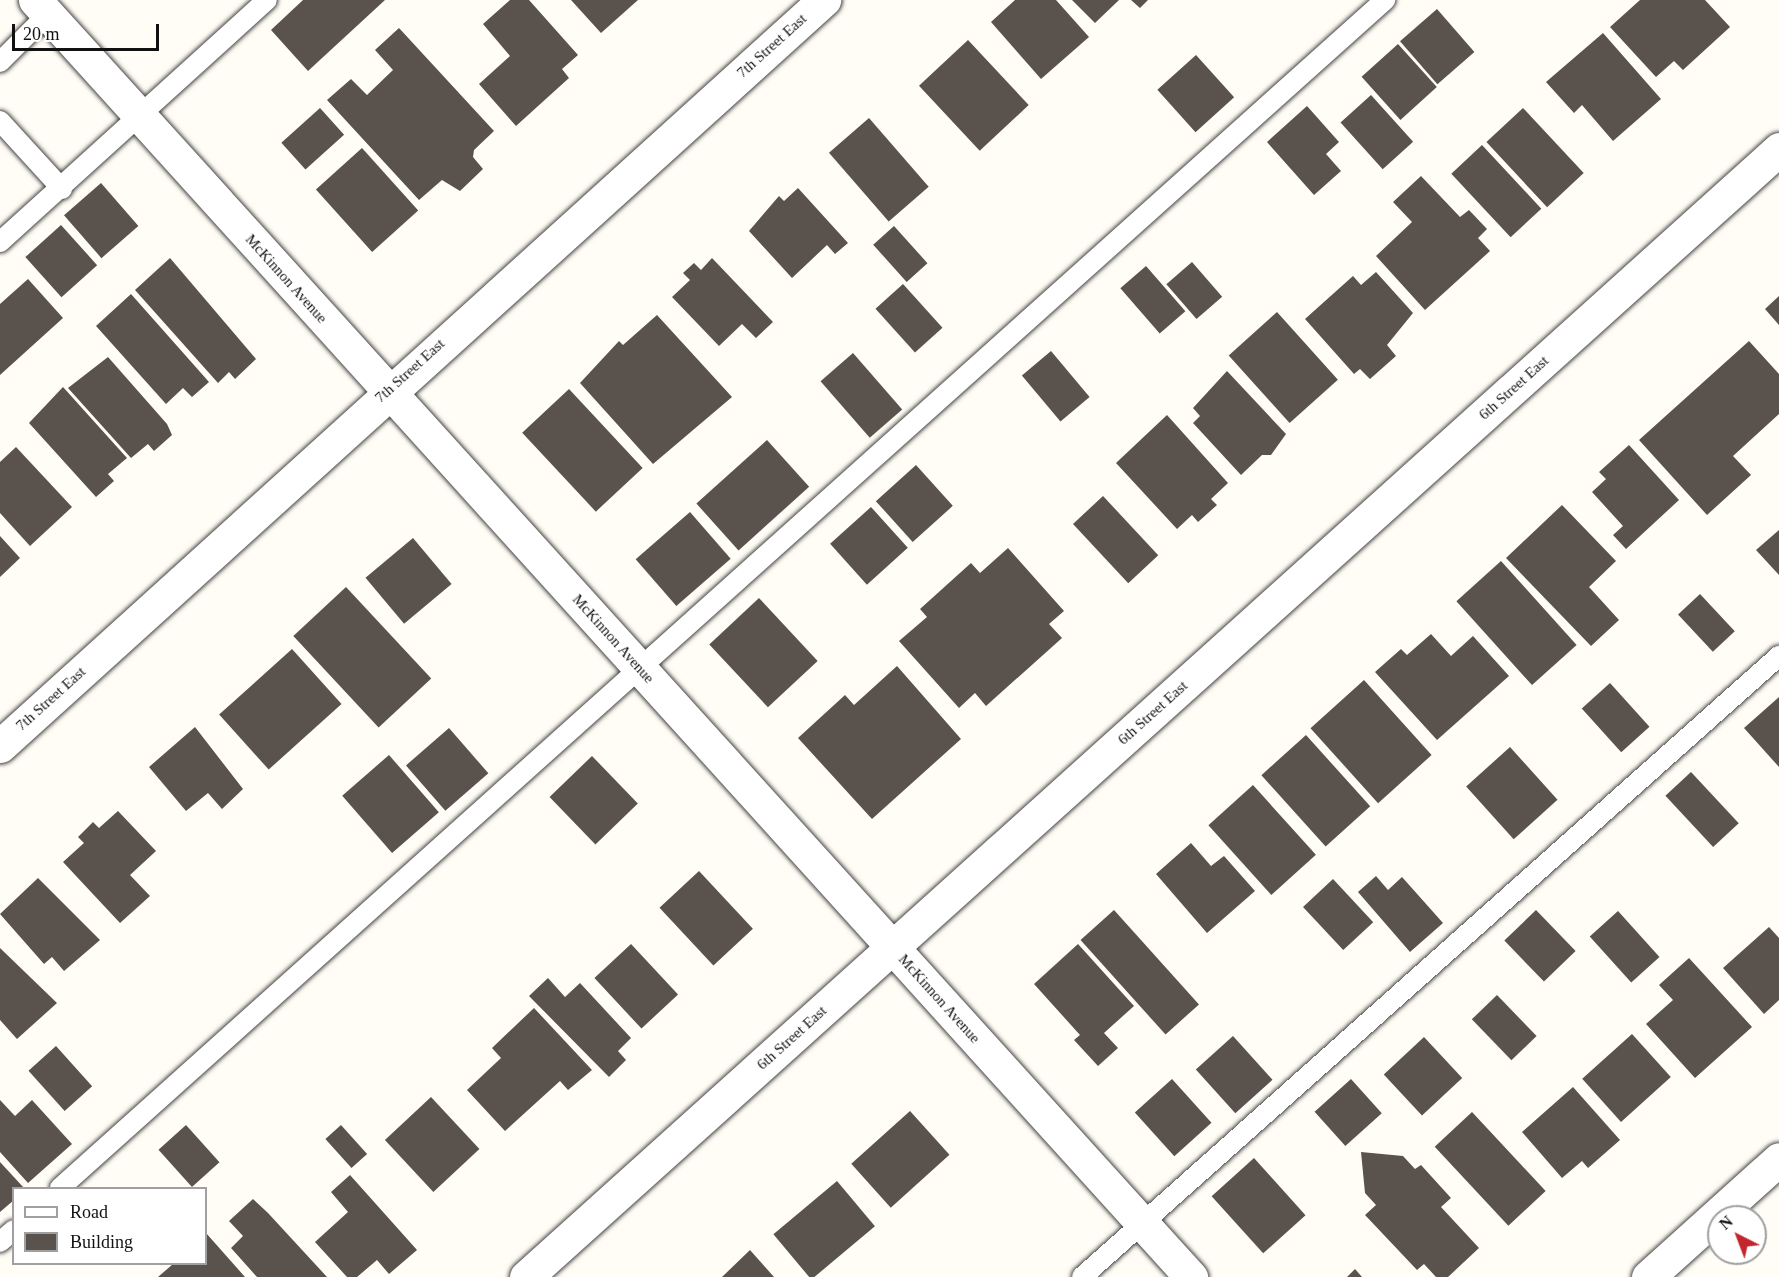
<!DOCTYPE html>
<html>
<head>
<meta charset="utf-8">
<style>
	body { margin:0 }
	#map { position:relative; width:1779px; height:1277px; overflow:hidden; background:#fffdf5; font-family:"Times New Roman",serif }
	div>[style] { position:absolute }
	.building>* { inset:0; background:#5a524d; transform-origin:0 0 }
	.roads { filter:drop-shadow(0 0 2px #444) drop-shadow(0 0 2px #444) }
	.lane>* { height:20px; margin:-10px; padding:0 10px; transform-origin:10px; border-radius:10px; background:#fff }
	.street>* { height:33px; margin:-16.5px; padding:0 16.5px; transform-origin:16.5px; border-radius:16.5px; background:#fff }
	span { translate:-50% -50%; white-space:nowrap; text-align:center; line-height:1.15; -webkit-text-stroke:6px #fff; paint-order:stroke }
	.street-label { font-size:15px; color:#111 }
	.legend { position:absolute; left:12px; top:1187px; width:195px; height:78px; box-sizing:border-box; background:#fff; border:2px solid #a0a0a0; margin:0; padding:8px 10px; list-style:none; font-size:18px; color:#111 }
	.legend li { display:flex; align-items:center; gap:12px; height:30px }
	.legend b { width:30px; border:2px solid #a0a0a0 }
	.north { position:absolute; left:1707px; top:1205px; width:60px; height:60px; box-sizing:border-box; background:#fff; border:2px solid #a0a0a0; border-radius:50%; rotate:318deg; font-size:16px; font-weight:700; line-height:24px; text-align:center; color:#111 }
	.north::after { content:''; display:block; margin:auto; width:21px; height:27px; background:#c4262e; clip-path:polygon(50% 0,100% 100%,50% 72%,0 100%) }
	.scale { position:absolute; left:12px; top:24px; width:147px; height:27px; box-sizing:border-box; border:3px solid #111; border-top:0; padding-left:8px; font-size:18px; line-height:21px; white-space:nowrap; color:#111; -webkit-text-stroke:4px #fff; paint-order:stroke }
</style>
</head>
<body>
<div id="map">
	<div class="building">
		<i style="clip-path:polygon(303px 0,385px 0,308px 71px,271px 30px)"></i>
		<i style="clip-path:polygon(510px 0,529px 0,578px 55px,562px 69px,569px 78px,516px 126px,479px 84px,510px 56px,483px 24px)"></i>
		<i style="clip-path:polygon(571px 0,638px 0,601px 33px)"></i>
		<i style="clip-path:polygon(1015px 0,1056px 0,1089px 37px,1041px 79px,991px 22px)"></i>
		<i style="clip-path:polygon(1072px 0,1119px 0,1095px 23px)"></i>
		<i style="clip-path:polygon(1131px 0,1148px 0,1140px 8px)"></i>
		<i style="clip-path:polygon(1640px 0,1705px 0,1730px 27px,1683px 70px,1674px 61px,1656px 77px,1610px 27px)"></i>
		<i style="left:1437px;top:9px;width:57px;height:49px;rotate:49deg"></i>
		<i style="clip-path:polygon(399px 28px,494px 131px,474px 150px,473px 157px,483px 169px,460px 191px,442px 180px,419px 200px,327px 100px,351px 79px,367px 95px,393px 70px,375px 50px)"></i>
		<i style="clip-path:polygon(1603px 33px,1661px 99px,1613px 141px,1582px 105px,1574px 113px,1546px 82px)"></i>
		<i style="left:968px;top:40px;width:89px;height:67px;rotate:47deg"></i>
		<i style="left:1398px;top:44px;width:58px;height:49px;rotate:48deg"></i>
		<i style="left:1196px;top:55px;width:57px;height:52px;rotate:48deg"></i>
		<i style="left:1371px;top:95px;width:63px;height:41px;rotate:48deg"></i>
		<i style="clip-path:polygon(1307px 106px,1339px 142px,1326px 154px,1341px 171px,1314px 195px,1267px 142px)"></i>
		<i style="left:320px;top:108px;width:36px;height:52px;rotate:48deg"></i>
		<i style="left:1523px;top:108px;width:89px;height:50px;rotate:47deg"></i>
		<i style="left:869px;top:118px;width:91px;height:53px;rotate:49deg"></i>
		<i style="left:1482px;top:145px;width:87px;height:42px;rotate:47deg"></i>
		<i style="left:362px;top:148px;width:84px;height:62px;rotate:48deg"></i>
		<i style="clip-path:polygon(1421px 176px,1460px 217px,1469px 210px,1487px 229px,1478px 238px,1490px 251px,1425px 310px,1376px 256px,1412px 222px,1393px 202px)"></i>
		<i style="left:101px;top:183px;width:57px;height:49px;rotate:49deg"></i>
		<i style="clip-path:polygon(798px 188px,848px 243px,835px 254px,827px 245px,792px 278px,749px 231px,779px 196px,784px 201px)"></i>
		<i style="left:61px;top:225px;width:54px;height:48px;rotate:48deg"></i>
		<i style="left:894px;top:226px;width:50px;height:28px;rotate:48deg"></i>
		<i style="clip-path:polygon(170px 258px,256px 359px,235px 379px,229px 372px,218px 383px,135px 290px)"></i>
		<i style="clip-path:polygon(712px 258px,773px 322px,756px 338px,742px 324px,719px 346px,672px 297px,690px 280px,683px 273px,694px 263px,701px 270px)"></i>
		<i style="left:1192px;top:262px;width:46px;height:34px;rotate:49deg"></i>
		<i style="left:1146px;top:266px;width:60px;height:34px;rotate:49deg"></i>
		<i style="clip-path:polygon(1376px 272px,1413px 313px,1387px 345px,1396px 356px,1370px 379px,1360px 369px,1354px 374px,1305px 319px,1353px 276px,1361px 285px)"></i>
		<i style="clip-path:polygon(28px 279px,63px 318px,0 375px,0 304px)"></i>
		<i style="left:903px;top:284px;width:59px;height:37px;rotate:48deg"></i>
		<i style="clip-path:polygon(131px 294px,209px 382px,192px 397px,183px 388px,166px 404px,96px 326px)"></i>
		<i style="clip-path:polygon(1779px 296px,1779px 325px,1765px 309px)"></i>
		<i style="left:1277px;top:312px;width:91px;height:65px;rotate:48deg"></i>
		<i style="clip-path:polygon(657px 315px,732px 397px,653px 464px,580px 383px,619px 341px,623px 345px)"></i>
		<i style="clip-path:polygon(1749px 341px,1779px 374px,1779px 414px,1733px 456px,1751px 475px,1707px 515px,1639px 440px)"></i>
		<i style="left:1051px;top:351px;width:60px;height:38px;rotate:50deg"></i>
		<i style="left:853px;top:353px;width:75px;height:43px;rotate:49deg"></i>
		<i style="clip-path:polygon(108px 357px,167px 424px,172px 435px,154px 451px,148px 444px,131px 458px,68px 388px)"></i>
		<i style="clip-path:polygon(1227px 371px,1286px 434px,1271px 455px,1262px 455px,1241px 475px,1193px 423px,1200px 416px,1193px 408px)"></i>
		<i style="clip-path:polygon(63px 387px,127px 458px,108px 474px,114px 481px,96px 497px,29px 423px)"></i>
		<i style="left:569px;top:389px;width:108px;height:64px;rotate:47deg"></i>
		<i style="clip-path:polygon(1167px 415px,1228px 483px,1211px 499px,1217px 505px,1198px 522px,1192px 515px,1177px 529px,1116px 463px)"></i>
		<i style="left:767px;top:440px;width:63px;height:95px;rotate:48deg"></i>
		<i style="clip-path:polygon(1629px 445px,1679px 500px,1626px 549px,1613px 535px,1623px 526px,1592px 492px,1606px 479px,1599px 472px)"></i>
		<i style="clip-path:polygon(16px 447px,72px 507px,30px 546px,0 513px,0 462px)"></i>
		<i style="left:916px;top:465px;width:55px;height:54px;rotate:48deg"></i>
		<i style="left:1103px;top:496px;width:81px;height:41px;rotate:47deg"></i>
		<i style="clip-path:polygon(1562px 505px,1616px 561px,1589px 587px,1619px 620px,1591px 646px,1506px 558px)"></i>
		<i style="left:871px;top:507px;width:55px;height:55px;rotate:48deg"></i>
		<i style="left:690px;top:512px;width:62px;height:72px;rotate:49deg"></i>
		<i style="clip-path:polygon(1779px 530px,1779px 575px,1756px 550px)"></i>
		<i style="clip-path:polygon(0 536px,20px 558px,0 577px)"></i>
		<i style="left:413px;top:538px;width:60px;height:62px;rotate:50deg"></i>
		<i style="clip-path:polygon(1008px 548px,1064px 611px,1049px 624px,1062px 638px,986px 706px,975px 693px,959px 708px,899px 641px,927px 617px,920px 609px,971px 563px,980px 573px)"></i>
		<i style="left:1501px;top:561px;width:113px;height:60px;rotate:48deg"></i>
		<i style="left:346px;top:587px;width:125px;height:72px;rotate:47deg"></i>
		<i style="left:1700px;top:594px;width:51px;height:30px;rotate:47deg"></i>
		<i style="left:759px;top:598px;width:86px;height:68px;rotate:47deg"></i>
		<i style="clip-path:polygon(1431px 634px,1451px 656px,1473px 636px,1509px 676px,1437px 740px,1375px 672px,1401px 649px,1407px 655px)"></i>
		<i style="left:292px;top:649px;width:74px;height:98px;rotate:48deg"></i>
		<i style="clip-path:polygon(897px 666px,961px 739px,872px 819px,798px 738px,845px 695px,854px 705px)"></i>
		<i style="left:1364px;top:680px;width:101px;height:72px;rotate:48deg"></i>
		<i style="left:1610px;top:683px;width:59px;height:38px;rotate:48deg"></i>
		<i style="clip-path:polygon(1779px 697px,1779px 767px,1744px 728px)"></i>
		<i style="clip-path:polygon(195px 727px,243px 789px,222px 809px,208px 793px,186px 811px,149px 767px)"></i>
		<i style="left:449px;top:728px;width:60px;height:57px;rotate:49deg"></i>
		<i style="left:1306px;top:735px;width:96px;height:60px;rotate:48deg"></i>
		<i style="left:1510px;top:747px;width:71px;height:59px;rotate:48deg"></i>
		<i style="left:389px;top:755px;width:76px;height:62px;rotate:49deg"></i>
		<i style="left:592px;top:756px;width:66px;height:59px;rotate:46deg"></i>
		<i style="left:1691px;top:772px;width:70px;height:35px;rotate:47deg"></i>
		<i style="left:1253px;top:785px;width:94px;height:60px;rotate:48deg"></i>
		<i style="clip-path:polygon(118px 811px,156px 851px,130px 875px,150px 896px,120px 923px,63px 862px,84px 843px,78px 837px,93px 822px,99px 828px)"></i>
		<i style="clip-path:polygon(1191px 843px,1211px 866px,1224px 856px,1255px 891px,1207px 933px,1156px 874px)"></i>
		<i style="left:699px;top:871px;width:79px;height:54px;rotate:47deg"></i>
		<i style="clip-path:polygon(1376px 876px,1388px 890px,1402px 877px,1443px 923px,1410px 952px,1358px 892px)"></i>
		<i style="clip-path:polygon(38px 878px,100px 940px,64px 971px,52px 957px,44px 964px,0 914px)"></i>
		<i style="left:1333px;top:879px;width:59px;height:41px;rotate:47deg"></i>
		<i style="left:1114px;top:910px;width:127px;height:45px;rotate:48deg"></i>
		<i style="left:1536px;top:910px;width:57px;height:44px;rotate:46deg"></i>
		<i style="left:1618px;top:911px;width:62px;height:38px;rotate:48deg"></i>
		<i style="clip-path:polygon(1769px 927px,1779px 938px,1779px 1000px,1764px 1014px,1723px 968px)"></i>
		<i style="left:631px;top:944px;width:69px;height:50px;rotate:47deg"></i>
		<i style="clip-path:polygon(1078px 944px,1134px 1006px,1104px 1033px,1118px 1048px,1098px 1066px,1074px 1040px,1080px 1035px,1034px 984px)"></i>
		<i style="clip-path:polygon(0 948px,57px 1003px,17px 1039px,0 1020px)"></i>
		<i style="clip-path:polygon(1689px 958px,1752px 1027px,1695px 1078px,1646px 1024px,1673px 1000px,1659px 985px)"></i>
		<i style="clip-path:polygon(548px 978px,565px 997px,580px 983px,631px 1038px,618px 1051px,626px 1060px,609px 1077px,529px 996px)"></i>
		<i style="left:1497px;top:995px;width:57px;height:35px;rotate:46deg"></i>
		<i style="clip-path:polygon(534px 1008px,592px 1070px,568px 1090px,560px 1081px,505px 1131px,467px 1090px,501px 1058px,492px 1048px)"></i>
		<i style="left:1632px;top:1034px;width:58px;height:67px;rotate:48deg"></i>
		<i style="left:1233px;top:1036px;width:59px;height:50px;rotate:48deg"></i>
		<i style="left:1424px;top:1037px;width:56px;height:55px;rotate:47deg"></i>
		<i style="left:56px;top:1046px;width:54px;height:37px;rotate:48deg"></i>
		<i style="left:1172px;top:1079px;width:59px;height:50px;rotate:48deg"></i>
		<i style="left:1351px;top:1079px;width:46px;height:49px;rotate:48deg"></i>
		<i style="clip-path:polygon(1573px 1087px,1620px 1140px,1588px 1168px,1582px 1161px,1562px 1178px,1522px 1132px)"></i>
		<i style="left:431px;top:1097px;width:71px;height:63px;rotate:47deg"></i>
		<i style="clip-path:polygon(0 1100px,15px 1116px,32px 1100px,72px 1144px,28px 1183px,0 1152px)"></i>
		<i style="left:910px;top:1111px;width:59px;height:79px;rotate:48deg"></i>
		<i style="left:1472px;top:1112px;width:108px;height:51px;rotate:47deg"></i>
		<i style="left:186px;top:1125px;width:50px;height:37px;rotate:48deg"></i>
		<i style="left:341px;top:1125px;width:39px;height:21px;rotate:48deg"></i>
		<i style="clip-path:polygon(1361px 1152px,1403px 1156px,1415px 1169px,1421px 1165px,1451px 1198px,1441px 1207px,1479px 1248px,1448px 1277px,1436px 1277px,1424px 1264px,1417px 1270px,1365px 1215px,1376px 1205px,1365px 1193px)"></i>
		<i style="left:1254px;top:1158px;width:77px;height:57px;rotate:48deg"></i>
		<i style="clip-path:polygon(0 1162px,24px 1188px,14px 1188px,14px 1200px,0 1212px)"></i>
		<i style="clip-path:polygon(350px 1175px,417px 1250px,389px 1274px,377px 1260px,357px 1277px,347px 1277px,315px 1242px,348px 1212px,331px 1192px)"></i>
		<i style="left:837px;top:1181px;width:59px;height:83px;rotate:50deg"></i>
		<i style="clip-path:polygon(253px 1199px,268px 1213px,327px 1277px,257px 1277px,231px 1248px,243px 1236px,229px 1221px)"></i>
		<i style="clip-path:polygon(206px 1233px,245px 1277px,158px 1277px,173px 1264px,206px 1264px)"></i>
		<i style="clip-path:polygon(750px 1250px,774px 1277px,722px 1277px)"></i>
		<i style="clip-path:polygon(1355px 1269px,1362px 1277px,1347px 1277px)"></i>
	</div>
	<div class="roads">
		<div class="lane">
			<i style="left:0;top:62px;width:68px;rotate:-45deg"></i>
			<i style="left:0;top:121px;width:92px;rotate:47.6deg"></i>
			<i style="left:0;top:242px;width:360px;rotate:-42.2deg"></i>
			<i style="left:60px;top:1188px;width:1780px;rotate:-41.88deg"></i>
			<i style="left:0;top:1242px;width:18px;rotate:-41deg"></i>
			<i style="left:1082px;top:1277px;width:934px;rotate:-41.7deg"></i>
		</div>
		<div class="street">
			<i style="left:35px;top:0;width:1723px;rotate:47.85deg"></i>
			<i style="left:0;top:746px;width:1112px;rotate:-42.16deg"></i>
			<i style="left:526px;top:1277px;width:1686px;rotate:-41.99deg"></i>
			<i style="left:1648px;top:1277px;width:176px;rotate:-42deg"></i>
		</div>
	</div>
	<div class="street-label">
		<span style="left:772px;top:46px;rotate:-42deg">7th Street East</span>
		<span style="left:286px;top:279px;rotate:48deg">McKinnon Avenue</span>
		<span style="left:410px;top:371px;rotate:-42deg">7th Street East</span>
		<span style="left:1514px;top:388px;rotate:-42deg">6th Street East</span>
		<span style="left:613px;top:639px;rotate:48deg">McKinnon Avenue</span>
		<span style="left:51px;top:699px;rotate:-42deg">7th Street East</span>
		<span style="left:1153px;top:713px;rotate:-42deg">6th Street East</span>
		<span style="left:939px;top:999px;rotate:48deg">McKinnon Avenue</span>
		<span style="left:792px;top:1038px;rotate:-42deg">6th Street East</span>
	</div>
	<ul class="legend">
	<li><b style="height:8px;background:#fff"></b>Road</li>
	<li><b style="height:16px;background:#5a524d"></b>Building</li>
	</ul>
	<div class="north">N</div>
	<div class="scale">20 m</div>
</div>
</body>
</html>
